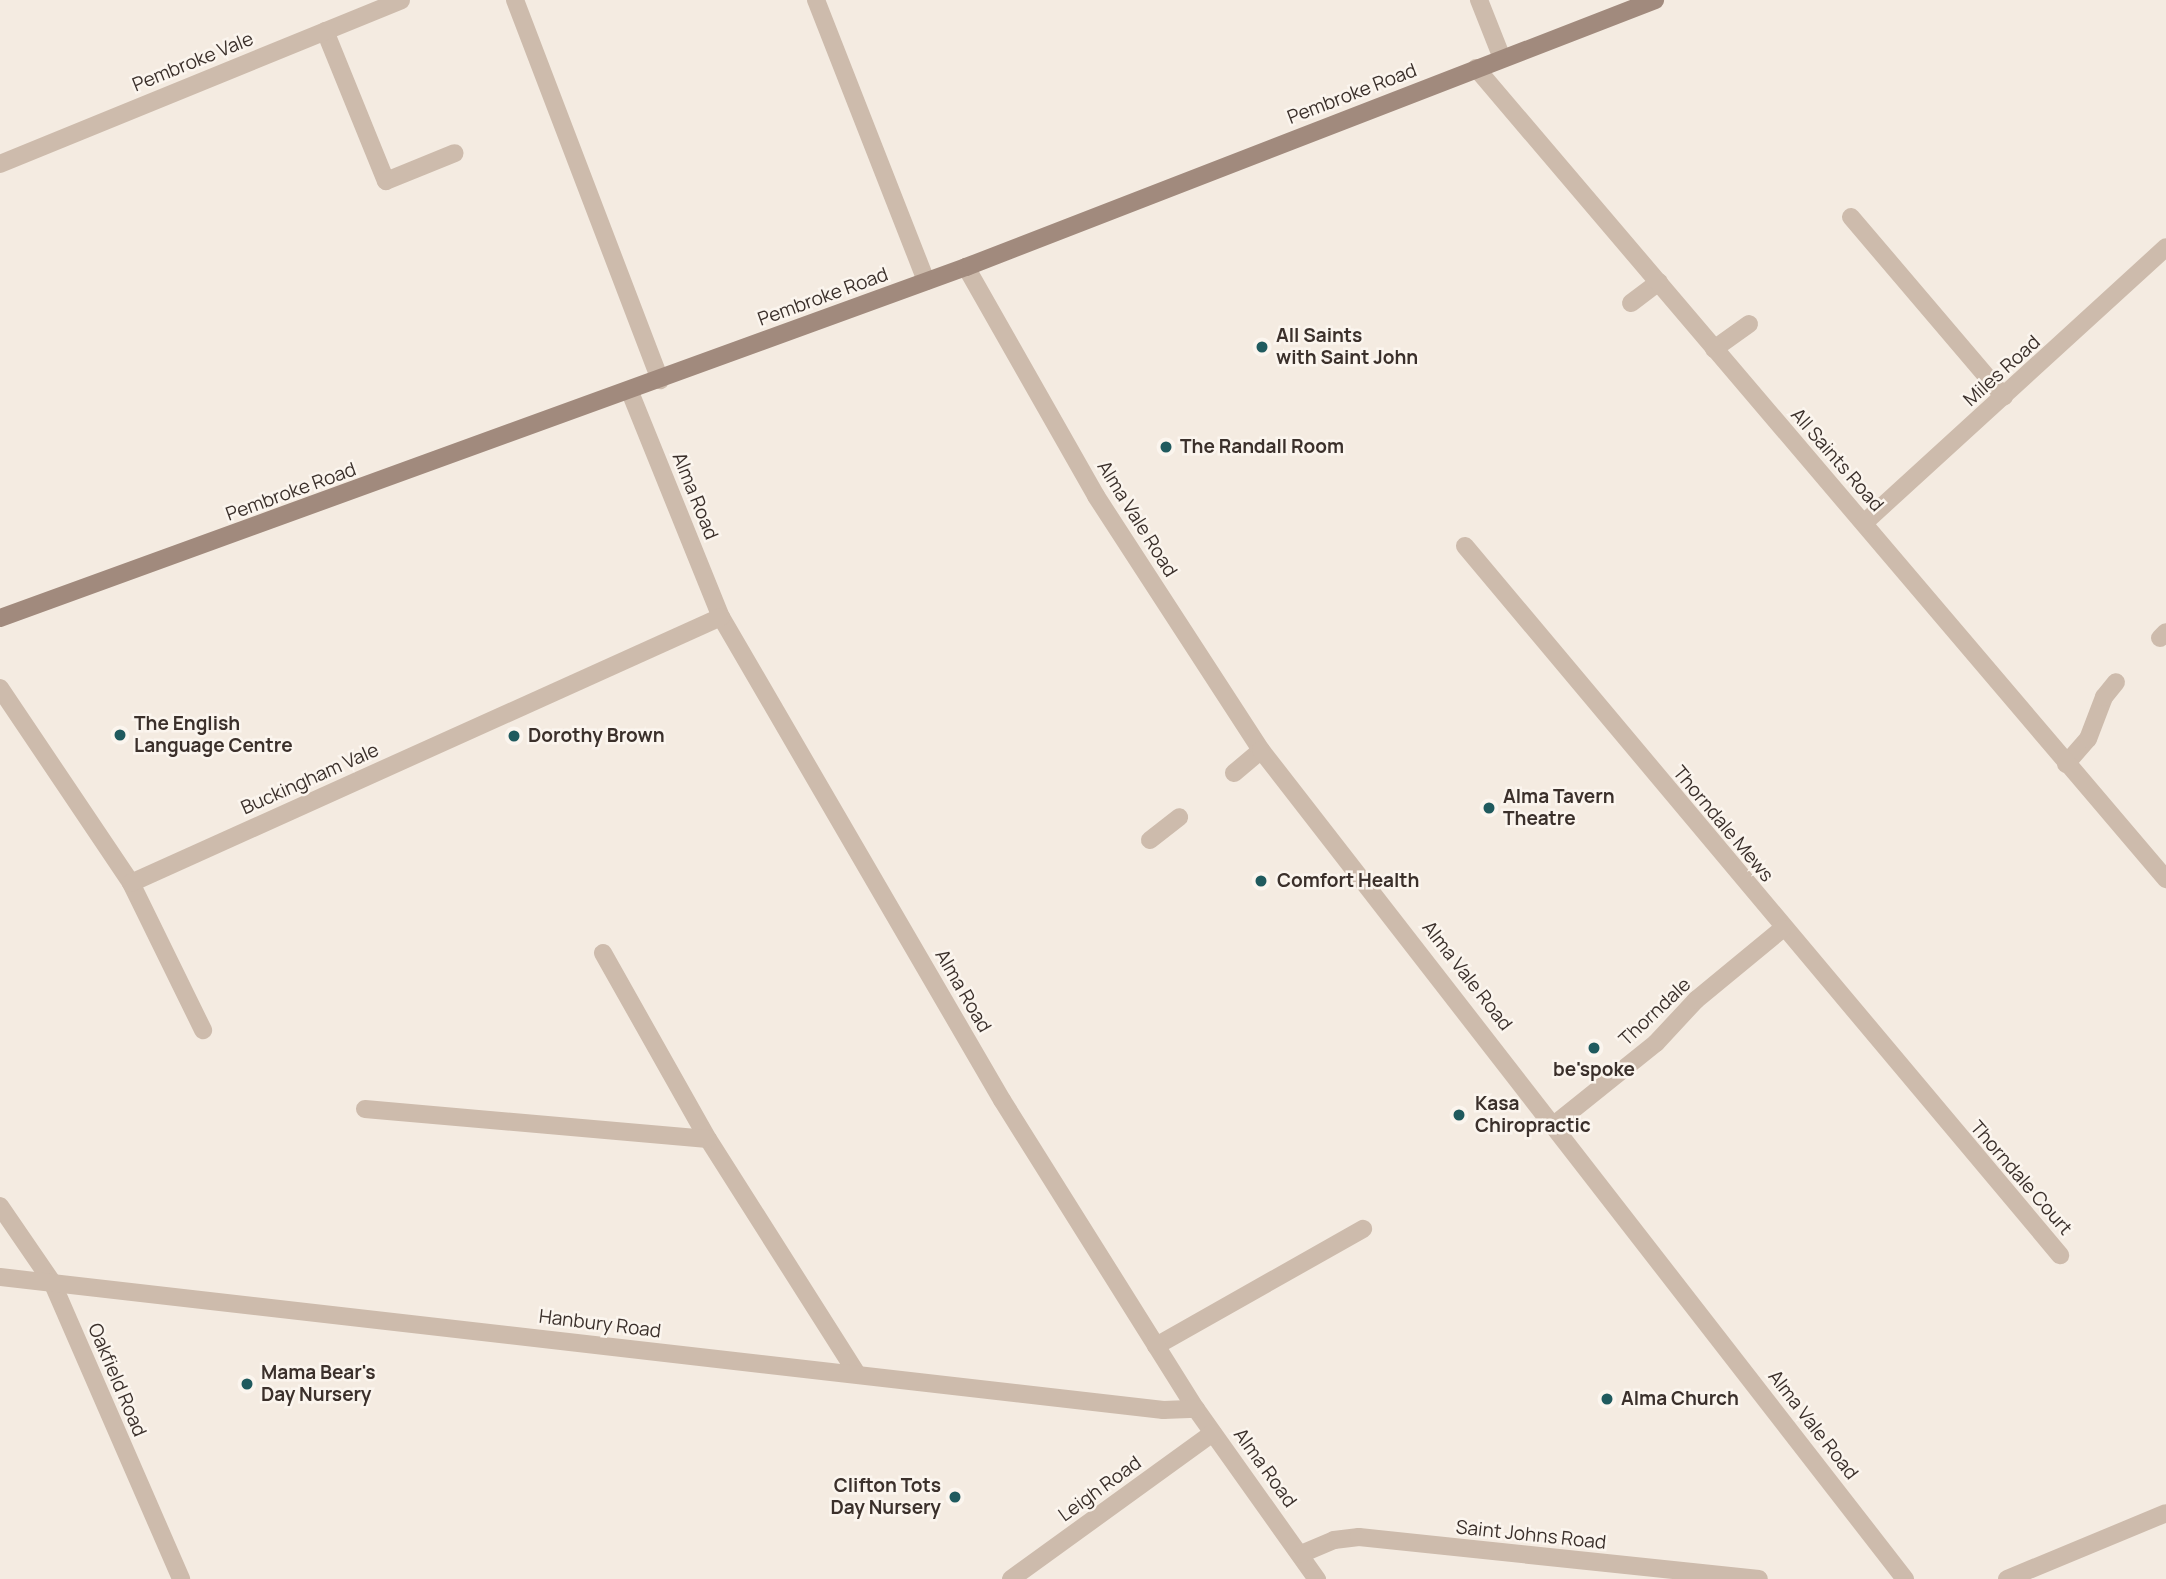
<!DOCTYPE html>
<html>
<head>
<meta charset="utf-8">
<style>
	body { margin:0 }
	#map { position:relative; width:2166px; height:1579px; overflow:hidden; background:#f4ebe1; font-family:Manrope,sans-serif }
	div>[style] { position:absolute }
	.service>* { height:18px; margin:-9px; padding:0 9px; transform-origin:9px; border-radius:9px; background:#cdbbac }
	.minor>* { height:18px; margin:-9px; padding:0 9px; transform-origin:9px; border-radius:9px; background:#cdbbac }
	.secondary>* { height:18px; margin:-9px; padding:0 9px; transform-origin:9px; border-radius:9px; background:#a18a7d }
	.dots>* { width:19px; height:19px; translate:-50% -50%; box-sizing:border-box; border:4px solid #fbf5ee; border-radius:50% }
	span { translate:-50% -50%; white-space:nowrap; text-align:center; line-height:1.15; -webkit-text-stroke:5px #fbf5ee; paint-order:stroke }
	.street-label { font-size:19px; color:#3b302b }
	.poi-label { font-size:19px; color:#3b302b; font-weight:700 }
	.left { translate:0 -50%; text-align:left }
	.right { translate:-100% -50%; text-align:right }
</style>
</head>
<body>
<div id="map">
	<div class="service">
		<i style="left:816px;top:0;width:302px;rotate:68.6deg"></i>
		<i style="left:1479px;top:0;width:62px;rotate:68.4deg"></i>
		<i style="left:325px;top:31px;width:162px;rotate:67.9deg"></i>
		<i style="left:386px;top:181px;width:74px;rotate:-22.1deg"></i>
		<i style="left:1851px;top:217px;width:236px;rotate:49.6deg"></i>
		<i style="left:1631px;top:303px;width:35px;rotate:-37deg"></i>
		<i style="left:1714px;top:349px;width:43px;rotate:-35.5deg"></i>
		<i style="left:2160px;top:638px;width:8px;rotate:-45deg"></i>
		<i style="left:2066px;top:764px;width:33px;rotate:-49deg"></i>
		<i style="left:2088px;top:739px;width:45px;rotate:-69.1deg"></i>
		<i style="left:2104px;top:697px;width:19px;rotate:-51deg"></i>
		<i style="left:1234px;top:773px;width:35px;rotate:-40deg"></i>
		<i style="left:1150px;top:840px;width:37px;rotate:-38deg"></i>
		<i style="left:131px;top:883px;width:164px;rotate:63.9deg"></i>
		<i style="left:603px;top:953px;width:214px;rotate:60.6deg"></i>
		<i style="left:708px;top:1139px;width:278px;rotate:57.6deg"></i>
		<i style="left:365px;top:1109px;width:344px;rotate:5deg"></i>
		<i style="left:1156px;top:1346px;width:238px;rotate:-29.5deg"></i>
	</div>
	<div class="minor">
		<i style="left:515px;top:0;width:407px;rotate:69.1deg"></i>
		<i style="left:1476px;top:68px;width:1065px;rotate:49.61deg"></i>
		<i style="left:0;top:164px;width:433px;rotate:-22.2deg"></i>
		<i style="left:966px;top:267px;width:263px;rotate:60.4deg"></i>
		<i style="left:1096px;top:496px;width:303px;rotate:57deg"></i>
		<i style="left:1261px;top:750px;width:1050px;rotate:52.16deg"></i>
		<i style="left:630px;top:392px;width:243px;rotate:68deg"></i>
		<i style="left:721px;top:617px;width:559px;rotate:59.81deg"></i>
		<i style="left:1002px;top:1100px;width:365px;rotate:57.9deg"></i>
		<i style="left:1196px;top:1409px;width:209px;rotate:54.6deg"></i>
		<i style="left:1864px;top:523px;width:409px;rotate:-42.4deg"></i>
		<i style="left:1465px;top:546px;width:926px;rotate:50deg"></i>
		<i style="left:0;top:688px;width:235px;rotate:56.1deg"></i>
		<i style="left:131px;top:883px;width:647px;rotate:-24.27deg"></i>
		<i style="left:1555px;top:1124px;width:129px;rotate:-38.7deg"></i>
		<i style="left:1656px;top:1043px;width:59px;rotate:-47.1deg"></i>
		<i style="left:1696px;top:1000px;width:112px;rotate:-39.5deg"></i>
		<i style="left:0;top:1206px;width:92px;rotate:55.6deg"></i>
		<i style="left:52px;top:1282px;width:324px;rotate:66.5deg"></i>
		<i style="left:0;top:1277px;width:1171px;rotate:6.52deg"></i>
		<i style="left:1163px;top:1410px;width:33px;rotate:-2deg"></i>
		<i style="left:1301px;top:1554px;width:36px;rotate:-23deg"></i>
		<i style="left:1334px;top:1540px;width:25px;rotate:-7deg"></i>
		<i style="left:1359px;top:1537px;width:402px;rotate:6deg"></i>
		<i style="left:1011px;top:1579px;width:249px;rotate:-35.9deg"></i>
		<i style="left:2007px;top:1579px;width:172px;rotate:-22.5deg"></i>
	</div>
	<div class="secondary">
		<i style="left:0;top:618px;width:1028px;rotate:-19.97deg"></i>
		<i style="left:966px;top:267px;width:739px;rotate:-21.18deg"></i>
	</div>
	<div class="dots">
		<i style="left:1262px;top:347px;background:#1f5a5e"></i>
		<i style="left:1166px;top:447px;background:#1f5a5e"></i>
		<i style="left:120px;top:735px;background:#1f5a5e"></i>
		<i style="left:514px;top:736px;background:#1f5a5e"></i>
		<i style="left:1489px;top:808px;background:#1f5a5e"></i>
		<i style="left:1261px;top:881px;background:#1f5a5e"></i>
		<i style="left:1594px;top:1048px;background:#1f5a5e"></i>
		<i style="left:1459px;top:1115px;background:#1f5a5e"></i>
		<i style="left:247px;top:1384px;background:#1f5a5e"></i>
		<i style="left:1607px;top:1399px;background:#1f5a5e"></i>
		<i style="left:955px;top:1497px;background:#1f5a5e"></i>
	</div>
	<div class="street-label">
		<span style="left:193px;top:62px;rotate:-22deg">Pembroke Vale</span>
		<span style="left:1352px;top:94px;rotate:-21deg">Pembroke Road</span>
		<span style="left:823px;top:297px;rotate:-20deg">Pembroke Road</span>
		<span style="left:2002px;top:371px;rotate:-42deg">Miles Road</span>
		<span style="left:1837px;top:460px;rotate:49deg">All Saints Road</span>
		<span style="left:291px;top:492px;rotate:-20deg">Pembroke Road</span>
		<span style="left:695px;top:496px;rotate:68deg">Alma Road</span>
		<span style="left:1137px;top:519px;rotate:58deg">Alma Vale Road</span>
		<span style="left:310px;top:779px;rotate:-24deg">Buckingham Vale</span>
		<span style="left:1723px;top:824px;rotate:50deg">Thorndale Mews</span>
		<span style="left:1467px;top:976px;rotate:52deg">Alma Vale Road</span>
		<span style="left:963px;top:991px;rotate:60deg">Alma Road</span>
		<span style="left:1655px;top:1012px;rotate:-43deg">Thorndale</span>
		<span style="left:2021px;top:1178px;rotate:49deg">Thorndale Court</span>
		<span style="left:600px;top:1324px;rotate:7deg">Hanbury Road</span>
		<span style="left:117px;top:1380px;rotate:67deg">Oakfield Road</span>
		<span style="left:1813px;top:1425px;rotate:52deg">Alma Vale Road</span>
		<span style="left:1265px;top:1468px;rotate:54deg">Alma Road</span>
		<span style="left:1100px;top:1489px;rotate:-36deg">Leigh Road</span>
		<span style="left:1531px;top:1535px;rotate:6deg">Saint Johns Road</span>
	</div>
	<div class="poi-label">
		<span class="left" style="left:1276px;top:347px">All Saints<br>with Saint John</span>
		<span class="left" style="left:1180px;top:447px">The Randall Room</span>
		<span class="left" style="left:134px;top:735px">The English<br>Language Centre</span>
		<span class="left" style="left:528px;top:736px">Dorothy Brown</span>
		<span class="left" style="left:1503px;top:808px">Alma Tavern<br>Theatre</span>
		<span class="left" style="left:1277px;top:881px">Comfort Health</span>
		<span style="left:1594px;top:1070px">be'spoke</span>
		<span class="left" style="left:1475px;top:1115px">Kasa<br>Chiropractic</span>
		<span class="left" style="left:261px;top:1384px">Mama Bear's<br>Day Nursery</span>
		<span class="left" style="left:1621px;top:1399px">Alma Church</span>
		<span class="right" style="left:941px;top:1497px">Clifton Tots<br>Day Nursery</span>
	</div>
</div>
</body>
</html>
